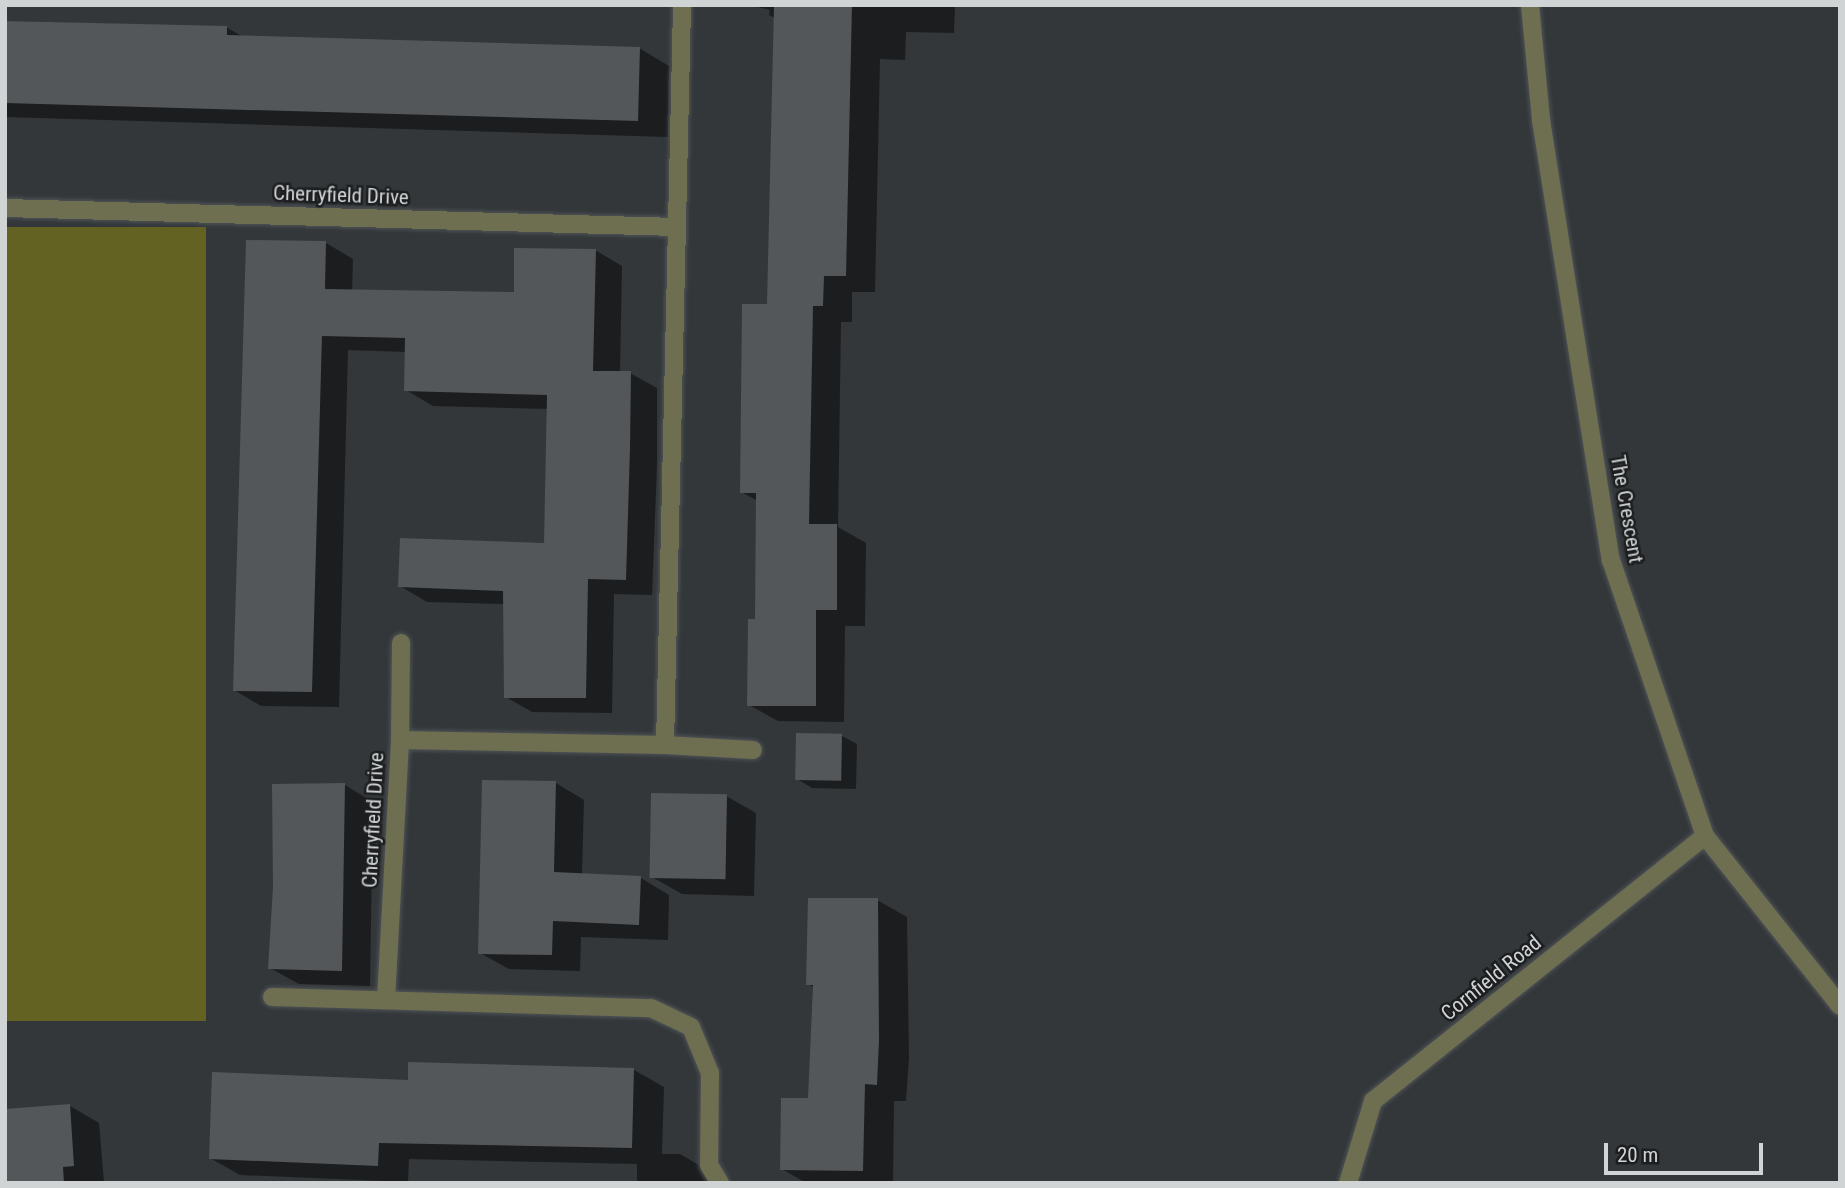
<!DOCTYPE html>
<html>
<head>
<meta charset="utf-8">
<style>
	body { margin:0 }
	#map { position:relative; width:1845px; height:1188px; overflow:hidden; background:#33373a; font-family:"Roboto Condensed",sans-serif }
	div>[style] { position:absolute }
	.green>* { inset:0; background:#646222; transform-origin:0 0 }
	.shadow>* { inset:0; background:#0007 }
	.building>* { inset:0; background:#53575a; transform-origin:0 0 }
	.roads { filter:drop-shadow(0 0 2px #4f5356) drop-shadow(0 0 2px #4f5356) }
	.minor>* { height:18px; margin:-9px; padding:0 9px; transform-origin:9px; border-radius:9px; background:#6e6e51 }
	span { translate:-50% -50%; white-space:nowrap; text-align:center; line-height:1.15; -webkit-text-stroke:5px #1c1e20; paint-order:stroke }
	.street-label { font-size:21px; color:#d1d4d5 }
	.frame { position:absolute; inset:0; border:7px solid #d1d4d5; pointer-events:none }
	.scale { position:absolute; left:1604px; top:1143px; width:159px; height:32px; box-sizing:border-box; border:4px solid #d1d4d5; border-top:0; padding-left:9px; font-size:21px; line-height:24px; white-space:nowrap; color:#d1d4d5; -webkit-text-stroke:5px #1c1e20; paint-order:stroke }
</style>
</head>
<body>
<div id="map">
	<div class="green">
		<i style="left:206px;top:227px;width:794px;height:201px;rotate:90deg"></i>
	</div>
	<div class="shadow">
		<i style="clip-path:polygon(750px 5px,955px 5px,954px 33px,906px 32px,905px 60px,880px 59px,875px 292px,852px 292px,852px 322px,841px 322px,838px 527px,866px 543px,865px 626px,845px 626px,844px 722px,778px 721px,749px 705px,757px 621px,758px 501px,741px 492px,769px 306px,775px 18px,769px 15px,770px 10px)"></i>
		<i style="clip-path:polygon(5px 21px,226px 27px,243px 37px,639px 48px,669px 66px,668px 137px,5px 117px)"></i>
		<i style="clip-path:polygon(326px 243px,353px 259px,352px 291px,515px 294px,595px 250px,622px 266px,620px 373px,630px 373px,657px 388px,657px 465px,652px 595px,614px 594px,612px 713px,532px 712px,506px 697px,505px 604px,427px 602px,400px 586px,546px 545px,549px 409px,433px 406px,406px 390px,406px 352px,348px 350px,339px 707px,261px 706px,234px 690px)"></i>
		<i style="clip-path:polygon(842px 736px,857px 744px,856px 789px,812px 788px,797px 779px)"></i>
		<i style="clip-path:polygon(556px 783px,584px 800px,582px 875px,641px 878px,669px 895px,668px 940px,581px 937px,580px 971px,509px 969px,480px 953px)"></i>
		<i style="clip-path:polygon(345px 785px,373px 802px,370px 986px,299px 984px,270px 968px)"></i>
		<i style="clip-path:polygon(726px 796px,756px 813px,754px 896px,682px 894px,652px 877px)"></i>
		<i style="clip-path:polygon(877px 900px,907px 917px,909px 1058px,906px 1101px,894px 1101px,893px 1183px,806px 1183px,782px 1169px,810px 1100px,815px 988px,808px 984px)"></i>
		<i style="clip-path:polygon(634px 1070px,664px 1087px,662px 1154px,680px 1154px,709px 1171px,708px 1183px,637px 1183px,637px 1164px,409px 1159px,408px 1182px,240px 1175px,210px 1158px,409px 1081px)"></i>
		<i style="clip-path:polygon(70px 1106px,99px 1123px,104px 1182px,5px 1183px)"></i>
	</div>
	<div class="building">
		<i style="clip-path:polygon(774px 5px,852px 5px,846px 276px,824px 276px,823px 306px,813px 306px,809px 524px,837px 524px,837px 610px,816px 610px,816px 706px,747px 706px,748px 619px,755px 619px,756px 493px,740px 493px,742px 304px,767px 304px)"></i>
		<i style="clip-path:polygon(5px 21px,227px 26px,227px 35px,640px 47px,638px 121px,5px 103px)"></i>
		<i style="clip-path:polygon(246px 240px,326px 241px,325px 289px,514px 292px,514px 248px,596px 249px,593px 371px,631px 371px,630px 448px,626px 580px,588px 579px,586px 698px,504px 698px,503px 591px,398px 587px,400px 538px,544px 543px,547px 395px,404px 391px,405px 338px,322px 336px,312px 692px,233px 691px)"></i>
		<i style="left:796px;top:733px;width:46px;height:47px;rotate:1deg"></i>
		<i style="clip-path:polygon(482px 780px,556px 781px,554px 872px,641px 876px,639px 925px,553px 921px,552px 955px,478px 954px)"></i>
		<i style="clip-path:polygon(345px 783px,342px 971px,268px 969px,273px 887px,272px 784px)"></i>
		<i style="left:651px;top:793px;width:76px;height:85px;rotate:1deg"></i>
		<i style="clip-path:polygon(808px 898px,878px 898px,879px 1040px,877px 1085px,865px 1084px,863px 1171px,780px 1170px,781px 1098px,808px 1098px,813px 985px,806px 985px)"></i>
		<i style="clip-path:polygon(408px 1062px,634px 1068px,632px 1148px,379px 1143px,378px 1166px,209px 1159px,212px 1072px,408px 1080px)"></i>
		<i style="clip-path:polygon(70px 1104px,74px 1166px,63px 1167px,64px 1183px,5px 1183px,5px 1109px)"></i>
	</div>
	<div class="roads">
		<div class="minor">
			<i style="left:1530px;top:5px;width:116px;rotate:84.5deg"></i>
			<i style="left:1541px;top:120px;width:446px;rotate:81deg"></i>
			<i style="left:1611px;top:560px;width:292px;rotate:71.2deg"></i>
			<i style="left:1705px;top:836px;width:217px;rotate:51.5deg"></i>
			<i style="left:5px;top:208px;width:670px;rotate:1.62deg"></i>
			<i style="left:400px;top:740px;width:265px;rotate:1.1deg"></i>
			<i style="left:665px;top:745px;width:88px;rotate:3.3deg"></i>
			<i style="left:665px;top:745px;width:740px;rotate:-88.68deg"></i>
			<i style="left:272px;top:997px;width:379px;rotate:1.7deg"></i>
			<i style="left:651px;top:1008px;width:44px;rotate:25.4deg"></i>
			<i style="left:691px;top:1027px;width:50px;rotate:67.6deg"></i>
			<i style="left:710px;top:1073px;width:92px;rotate:90.6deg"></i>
			<i style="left:709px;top:1165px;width:21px;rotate:59deg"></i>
			<i style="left:386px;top:1000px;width:260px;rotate:-86.9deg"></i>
			<i style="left:400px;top:740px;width:97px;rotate:-89.4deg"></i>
			<i style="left:1348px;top:1183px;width:86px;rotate:-73deg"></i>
			<i style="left:1373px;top:1101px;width:425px;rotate:-38.6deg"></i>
		</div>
	</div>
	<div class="street-label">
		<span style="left:341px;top:195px;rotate:2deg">Cherryfield Drive</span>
		<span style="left:1627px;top:509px;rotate:80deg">The Crescent</span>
		<span style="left:373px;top:820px;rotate:-87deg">Cherryfield Drive</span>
		<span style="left:1491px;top:978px;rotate:-39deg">Cornfield Road</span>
	</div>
	<div class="frame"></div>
	<div class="scale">20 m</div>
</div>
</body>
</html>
